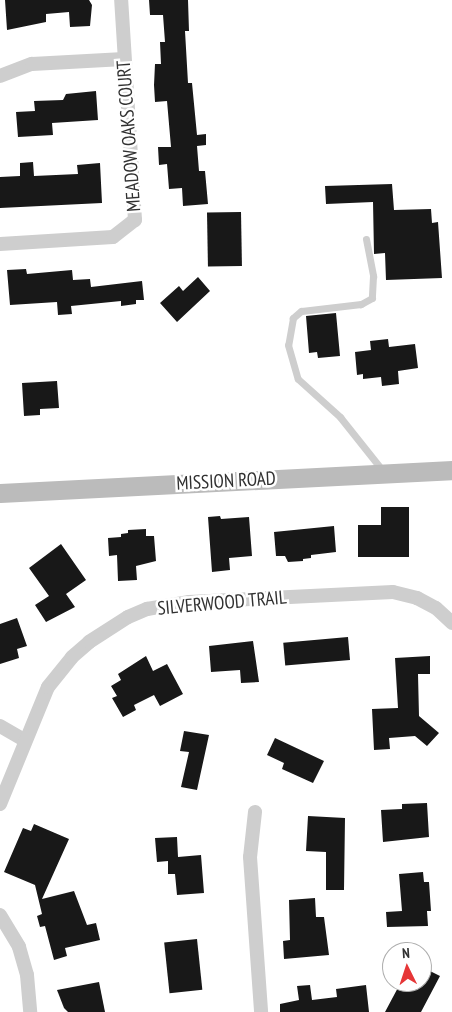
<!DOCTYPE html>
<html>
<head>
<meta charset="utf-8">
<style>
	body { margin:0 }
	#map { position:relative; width:452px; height:1012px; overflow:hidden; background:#fff; font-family:"PT Sans Narrow",sans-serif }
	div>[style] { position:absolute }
	.building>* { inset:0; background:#181818; transform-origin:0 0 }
	.lane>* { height:7px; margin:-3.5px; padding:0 3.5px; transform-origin:3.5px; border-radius:3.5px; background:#cecece }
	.street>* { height:14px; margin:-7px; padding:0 7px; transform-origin:7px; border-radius:7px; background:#cecece }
	.secondary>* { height:19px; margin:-9.5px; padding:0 9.5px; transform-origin:9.5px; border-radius:9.5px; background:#bbb }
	span { translate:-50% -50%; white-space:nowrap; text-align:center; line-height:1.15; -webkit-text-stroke:5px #fff; paint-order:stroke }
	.street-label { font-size:19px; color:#313131 }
	.north { position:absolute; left:382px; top:942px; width:50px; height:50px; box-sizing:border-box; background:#fff; border:1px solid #adadad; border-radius:50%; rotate:356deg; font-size:14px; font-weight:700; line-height:20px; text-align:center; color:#313131 }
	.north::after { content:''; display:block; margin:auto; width:18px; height:22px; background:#e63637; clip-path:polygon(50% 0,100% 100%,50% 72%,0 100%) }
</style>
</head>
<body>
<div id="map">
	<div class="building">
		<i style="clip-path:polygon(5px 0,89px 0,92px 5px,90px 26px,70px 27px,69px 12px,46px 14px,46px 22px,7px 30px)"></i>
		<i style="clip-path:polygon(149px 0,188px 0,189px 31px,185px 31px,188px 83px,192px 83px,197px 135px,206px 134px,206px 145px,197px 146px,199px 171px,205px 171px,208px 204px,183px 206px,182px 188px,169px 189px,167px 164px,159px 165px,158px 147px,171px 147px,167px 101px,155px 102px,154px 85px,155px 64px,161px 64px,160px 42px,165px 42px,163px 15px,150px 15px)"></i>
		<i style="clip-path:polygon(96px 91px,98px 120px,52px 123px,53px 135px,18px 137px,16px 112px,35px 111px,34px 101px,63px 100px,66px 94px)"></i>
		<i style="clip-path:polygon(33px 162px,34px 176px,78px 174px,77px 165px,100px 163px,102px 203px,0 208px,0 177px,20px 176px,20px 163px)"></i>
		<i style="clip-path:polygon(392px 184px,394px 210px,431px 209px,432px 223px,438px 222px,442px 278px,386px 280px,385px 253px,374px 254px,373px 202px,326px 204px,325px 186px)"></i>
		<i style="left:241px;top:212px;width:54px;height:34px;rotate:89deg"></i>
		<i style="clip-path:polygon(26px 269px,27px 274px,72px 270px,73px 280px,90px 279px,91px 287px,142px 281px,144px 300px,136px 300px,136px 304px,121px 306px,121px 301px,71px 306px,72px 314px,58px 315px,57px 302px,10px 305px,7px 270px)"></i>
		<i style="clip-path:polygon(198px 277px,210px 291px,177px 322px,160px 303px,179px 286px,183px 291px)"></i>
		<i style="clip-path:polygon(336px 313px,340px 356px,318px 358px,317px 352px,309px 353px,306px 316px)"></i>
		<i style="clip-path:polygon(388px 339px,389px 347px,415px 344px,418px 368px,398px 371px,399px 384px,382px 386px,381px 377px,363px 379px,363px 374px,357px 375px,355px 352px,371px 350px,370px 341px)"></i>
		<i style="clip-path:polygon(57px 381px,59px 408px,40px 409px,40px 415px,24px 416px,22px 383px)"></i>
		<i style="clip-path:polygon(381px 507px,409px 507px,409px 557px,358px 557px,358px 525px,381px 525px)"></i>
		<i style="clip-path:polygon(220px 516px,221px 519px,249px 517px,252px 556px,229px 558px,230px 570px,212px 572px,208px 517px)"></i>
		<i style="clip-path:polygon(334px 526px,336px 552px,311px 555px,311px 558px,303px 559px,303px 561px,288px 562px,285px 556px,276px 556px,274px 532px)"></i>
		<i style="clip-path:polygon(146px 529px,146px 536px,154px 536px,156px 561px,136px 566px,137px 580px,118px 581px,117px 555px,109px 556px,108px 538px,121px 537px,121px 534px,128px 533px,128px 530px)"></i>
		<i style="clip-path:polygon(61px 544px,86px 580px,66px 594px,75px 607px,46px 622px,35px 605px,49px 596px,29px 568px)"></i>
		<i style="clip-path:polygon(17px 618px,27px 646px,17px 649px,19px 658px,0 664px,0 624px)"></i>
		<i style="left:348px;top:637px;width:23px;height:65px;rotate:85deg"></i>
		<i style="clip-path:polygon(253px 641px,259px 682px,241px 683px,240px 670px,211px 672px,209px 646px)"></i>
		<i style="clip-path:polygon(146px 656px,153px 671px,167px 664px,183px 694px,160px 706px,154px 695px,134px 705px,136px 710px,123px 717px,112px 698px,117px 696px,111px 686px,121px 680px,118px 674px)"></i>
		<i style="clip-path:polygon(430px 656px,430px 674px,418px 674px,419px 716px,439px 733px,427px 746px,415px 736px,389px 738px,390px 749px,374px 750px,372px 709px,398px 708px,395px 658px)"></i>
		<i style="clip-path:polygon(184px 731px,209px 735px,197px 790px,181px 787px,189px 752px,180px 751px)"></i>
		<i style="clip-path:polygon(275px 738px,324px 761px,313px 783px,282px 769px,284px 763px,267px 755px)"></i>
		<i style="clip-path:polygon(427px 803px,429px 837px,383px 842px,381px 810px,402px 809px,402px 804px)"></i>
		<i style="clip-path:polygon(308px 816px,345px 818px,344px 890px,326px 890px,326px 852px,306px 851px)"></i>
		<i style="clip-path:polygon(34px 824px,69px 839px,42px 899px,74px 891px,87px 925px,96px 923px,100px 940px,65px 948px,67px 956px,54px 960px,45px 926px,40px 927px,37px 916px,42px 914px,35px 885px,4px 872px,23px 828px,31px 831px)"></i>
		<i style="clip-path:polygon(177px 837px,178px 857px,201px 855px,204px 893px,177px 895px,175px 874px,168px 874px,168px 861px,157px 862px,155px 838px)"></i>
		<i style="clip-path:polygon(423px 872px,424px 882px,429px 882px,431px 911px,427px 911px,428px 926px,387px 927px,386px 912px,402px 911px,399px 874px)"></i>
		<i style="clip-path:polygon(315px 898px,316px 917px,324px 917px,329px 955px,284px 959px,283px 941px,290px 940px,289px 900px)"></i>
		<i style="left:197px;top:939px;width:51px;height:33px;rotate:84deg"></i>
		<i style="clip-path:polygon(422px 967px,440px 976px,421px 1012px,385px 1012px,401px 982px,422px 982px)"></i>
		<i style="clip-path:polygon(99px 982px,105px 1012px,68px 1012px,64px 1008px,57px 990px)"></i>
		<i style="clip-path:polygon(310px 985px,312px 1000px,337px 997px,336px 989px,366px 985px,369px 1012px,280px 1012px,280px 1004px,299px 1000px,297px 986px)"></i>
	</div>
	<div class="lane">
		<i style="left:366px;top:239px;width:38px;rotate:79deg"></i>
		<i style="left:373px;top:276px;width:22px;rotate:93deg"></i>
		<i style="left:372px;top:298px;width:13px;rotate:151deg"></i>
		<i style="left:361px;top:304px;width:60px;rotate:173.3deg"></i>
		<i style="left:301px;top:311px;width:11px;rotate:139deg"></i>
		<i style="left:293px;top:318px;width:27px;rotate:100deg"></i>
		<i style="left:288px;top:345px;width:35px;rotate:74deg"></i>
		<i style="left:298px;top:379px;width:57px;rotate:42.1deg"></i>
		<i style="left:340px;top:417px;width:69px;rotate:51.5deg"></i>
	</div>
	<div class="street">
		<i style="left:0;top:76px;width:34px;rotate:-21deg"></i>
		<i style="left:32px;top:64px;width:92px;rotate:-3.1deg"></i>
		<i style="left:0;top:244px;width:113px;rotate:-3.5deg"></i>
		<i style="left:113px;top:237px;width:28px;rotate:-38deg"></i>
		<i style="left:135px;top:220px;width:220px;rotate:-93.6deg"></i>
		<i style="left:0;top:726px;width:28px;rotate:30deg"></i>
		<i style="left:0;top:804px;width:126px;rotate:-67.7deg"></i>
		<i style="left:48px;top:687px;width:38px;rotate:-51deg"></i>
		<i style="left:72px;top:657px;width:23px;rotate:-41deg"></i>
		<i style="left:89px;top:642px;width:46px;rotate:-32.7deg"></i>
		<i style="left:128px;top:617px;width:21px;rotate:-23deg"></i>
		<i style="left:147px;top:609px;width:43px;rotate:-9.5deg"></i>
		<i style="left:189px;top:602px;width:204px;rotate:-2.8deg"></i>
		<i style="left:393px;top:592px;width:25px;rotate:14deg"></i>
		<i style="left:417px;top:598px;width:21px;rotate:28deg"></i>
		<i style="left:436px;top:608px;width:22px;rotate:43deg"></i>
		<i style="left:255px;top:812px;width:45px;rotate:96.3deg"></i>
		<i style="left:250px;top:857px;width:155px;rotate:85.9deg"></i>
		<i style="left:0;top:915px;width:37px;rotate:59deg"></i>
		<i style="left:19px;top:947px;width:29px;rotate:74deg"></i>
		<i style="left:27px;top:975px;width:37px;rotate:85deg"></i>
	</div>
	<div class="secondary">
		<i style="left:0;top:493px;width:453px;rotate:-2.9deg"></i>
	</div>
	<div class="street-label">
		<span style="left:129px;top:136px;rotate:-94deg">MEADOW OAKS COURT</span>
		<span style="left:226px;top:481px;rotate:-3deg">MISSION ROAD</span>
		<span style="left:222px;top:603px;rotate:-5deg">SILVERWOOD TRAIL</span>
	</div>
	<div class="north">N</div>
</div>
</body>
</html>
